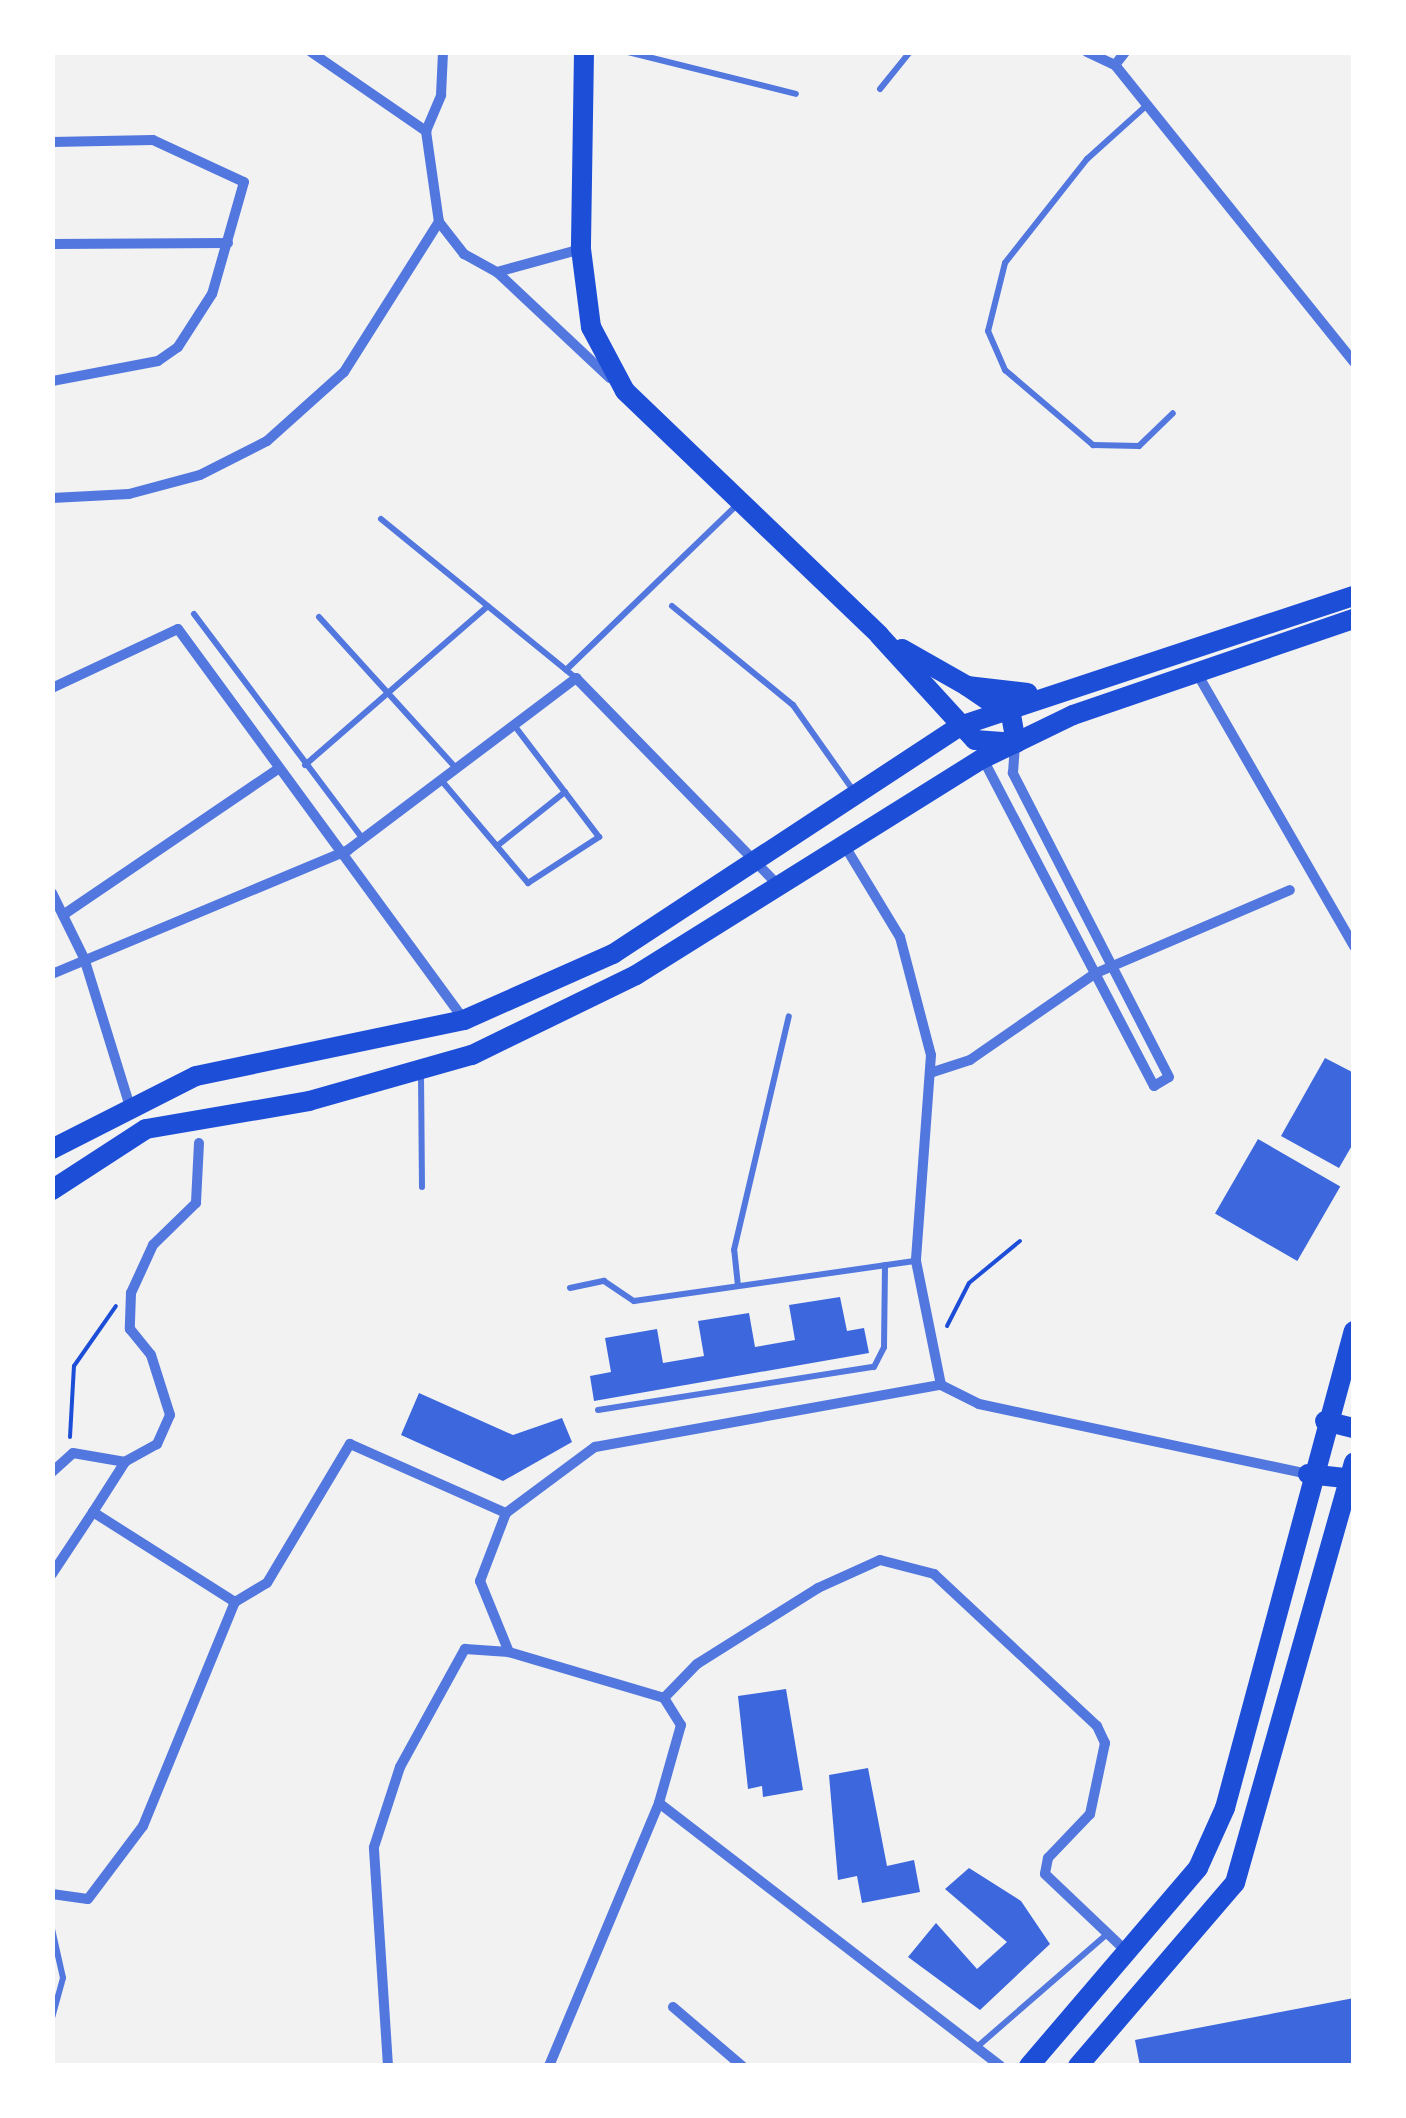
<!DOCTYPE html>
<html>
<head>
<meta charset="utf-8">
<style>
	body { margin:0 }
	#map { position:relative; width:1406px; height:2118px; overflow:hidden; background:#f2f2f2; font-family:Bitter,serif }
	div>[style] { position:absolute }
	.building>* { inset:0; background:#3d67dc; transform-origin:0 0 }
	.path>* { height:4px; margin:-2px; padding:0 2px; transform-origin:2px; border-radius:2px; background:#1d4ed8 }
	.service>* { height:6px; margin:-3px; padding:0 3px; transform-origin:3px; border-radius:3px; background:#5277de }
	.minor>* { height:10px; margin:-5px; padding:0 5px; transform-origin:5px; border-radius:5px; background:#5277de }
	.secondary>* { height:20px; margin:-10px; padding:0 10px; transform-origin:10px; border-radius:10px; background:#1d4ed8 }
	span { translate:-50% -50%; white-space:nowrap; text-align:center; line-height:1.15; -webkit-text-stroke:10px #fff; paint-order:stroke }
	.frame { position:absolute; inset:0; border:55px solid #fff; pointer-events:none }
</style>
</head>
<body>
<div id="map">
	<div class="building">
		<i style="clip-path:polygon(1325px 1058px,1354px 1073px,1354px 1142px,1339px 1168px,1281px 1136px)"></i>
		<i style="left:1258px;top:1139px;width:95px;height:86px;rotate:30deg"></i>
		<i style="clip-path:polygon(840px 1297px,847px 1331px,864px 1328px,869px 1353px,594px 1401px,590px 1376px,611px 1372px,605px 1338px,657px 1329px,663px 1363px,704px 1356px,698px 1321px,749px 1313px,755px 1347px,795px 1340px,789px 1305px)"></i>
		<i style="clip-path:polygon(419px 1393px,513px 1435px,562px 1418px,572px 1442px,503px 1481px,401px 1435px)"></i>
		<i style="clip-path:polygon(786px 1689px,803px 1790px,763px 1797px,762px 1786px,748px 1789px,738px 1696px)"></i>
		<i style="clip-path:polygon(868px 1768px,887px 1866px,914px 1860px,920px 1892px,862px 1903px,857px 1876px,838px 1880px,829px 1775px)"></i>
		<i style="clip-path:polygon(969px 1868px,1021px 1901px,1050px 1944px,980px 2010px,908px 1957px,936px 1923px,977px 1969px,1007px 1942px,945px 1889px)"></i>
		<i style="clip-path:polygon(1354px 1998px,1354px 2066px,1140px 2066px,1135px 2040px)"></i>
	</div>
	<div class="path">
		<i style="left:947px;top:1326px;width:48px;rotate:-62.9deg"></i>
		<i style="left:969px;top:1283px;width:66px;rotate:-39.5deg"></i>
		<i style="left:70px;top:1437px;width:71px;rotate:-86.8deg"></i>
		<i style="left:74px;top:1366px;width:73px;rotate:-55deg"></i>
	</div>
	<div class="service">
		<i style="left:628px;top:52px;width:173px;rotate:14deg"></i>
		<i style="left:880px;top:89px;width:48px;rotate:-51deg"></i>
		<i style="left:1147px;top:105px;width:81px;rotate:138deg"></i>
		<i style="left:1087px;top:159px;width:132px;rotate:128.3deg"></i>
		<i style="left:1005px;top:263px;width:70px;rotate:104deg"></i>
		<i style="left:988px;top:331px;width:43px;rotate:66.4deg"></i>
		<i style="left:1005px;top:370px;width:116px;rotate:40.4deg"></i>
		<i style="left:1093px;top:445px;width:46px;rotate:1.2deg"></i>
		<i style="left:1139px;top:446px;width:47px;rotate:-44.1deg"></i>
		<i style="left:381px;top:519px;width:250px;rotate:39.2deg"></i>
		<i style="left:672px;top:606px;width:156px;rotate:39.3deg"></i>
		<i style="left:793px;top:705px;width:108px;rotate:54.8deg"></i>
		<i style="left:194px;top:614px;width:281px;rotate:53.1deg"></i>
		<i style="left:319px;top:617px;width:204px;rotate:47.8deg"></i>
		<i style="left:566px;top:670px;width:236px;rotate:-44deg"></i>
		<i style="left:305px;top:765px;width:242px;rotate:-41deg"></i>
		<i style="left:441px;top:780px;width:135px;rotate:49.8deg"></i>
		<i style="left:528px;top:883px;width:85px;rotate:-32.9deg"></i>
		<i style="left:599px;top:837px;width:141px;rotate:-127.2deg"></i>
		<i style="left:497px;top:846px;width:87px;rotate:-38.5deg"></i>
		<i style="left:421px;top:1074px;width:113px;rotate:89.5deg"></i>
		<i style="left:738px;top:1286px;width:36px;rotate:-96deg"></i>
		<i style="left:734px;top:1250px;width:240px;rotate:-76.8deg"></i>
		<i style="left:570px;top:1288px;width:35px;rotate:-12deg"></i>
		<i style="left:604px;top:1281px;width:36px;rotate:34deg"></i>
		<i style="left:634px;top:1301px;width:285px;rotate:-8.1deg"></i>
		<i style="left:598px;top:1410px;width:279px;rotate:-8.9deg"></i>
		<i style="left:874px;top:1367px;width:22px;rotate:-63deg"></i>
		<i style="left:884px;top:1347px;width:82px;rotate:-89.3deg"></i>
		<i style="left:52px;top:1929px;width:50px;rotate:77.3deg"></i>
		<i style="left:63px;top:1978px;width:41px;rotate:105.4deg"></i>
		<i style="left:977px;top:2047px;width:172px;rotate:-41deg"></i>
	</div>
	<div class="minor">
		<i style="left:311px;top:52px;width:140px;rotate:34.5deg"></i>
		<i style="left:426px;top:131px;width:92px;rotate:81.9deg"></i>
		<i style="left:439px;top:222px;width:41px;rotate:52deg"></i>
		<i style="left:464px;top:254px;width:38px;rotate:29deg"></i>
		<i style="left:497px;top:272px;width:87px;rotate:-15.3deg"></i>
		<i style="left:1087px;top:52px;width:31px;rotate:25deg"></i>
		<i style="left:1115px;top:65px;width:381px;rotate:51.2deg"></i>
		<i style="left:1115px;top:65px;width:16px;rotate:-52deg"></i>
		<i style="left:426px;top:131px;width:39px;rotate:-67deg"></i>
		<i style="left:441px;top:95px;width:43px;rotate:-87.3deg"></i>
		<i style="left:52px;top:142px;width:101px;rotate:-1.1deg"></i>
		<i style="left:153px;top:140px;width:100px;rotate:24.8deg"></i>
		<i style="left:244px;top:182px;width:116px;rotate:105.9deg"></i>
		<i style="left:212px;top:294px;width:63px;rotate:122.7deg"></i>
		<i style="left:178px;top:347px;width:24px;rotate:145deg"></i>
		<i style="left:158px;top:361px;width:108px;rotate:169.3deg"></i>
		<i style="left:52px;top:244px;width:176px;rotate:-0.3deg"></i>
		<i style="left:497px;top:272px;width:155px;rotate:43.2deg"></i>
		<i style="left:52px;top:498px;width:77px;rotate:-3deg"></i>
		<i style="left:129px;top:494px;width:73px;rotate:-15deg"></i>
		<i style="left:200px;top:475px;width:75px;rotate:-26.9deg"></i>
		<i style="left:267px;top:441px;width:103px;rotate:-41.9deg"></i>
		<i style="left:344px;top:372px;width:178px;rotate:-57.7deg"></i>
		<i style="left:1198px;top:675px;width:313px;rotate:60.1deg"></i>
		<i style="left:52px;top:688px;width:139px;rotate:-25.1deg"></i>
		<i style="left:178px;top:629px;width:484px;rotate:53.8deg"></i>
		<i style="left:983px;top:759px;width:369px;rotate:62.4deg"></i>
		<i style="left:1154px;top:1086px;width:17px;rotate:-31deg"></i>
		<i style="left:1169px;top:1077px;width:342px;rotate:-117.2deg"></i>
		<i style="left:1013px;top:773px;width:27px;rotate:-86deg"></i>
		<i style="left:843px;top:843px;width:110px;rotate:58.8deg"></i>
		<i style="left:900px;top:937px;width:122px;rotate:75.3deg"></i>
		<i style="left:931px;top:1055px;width:207px;rotate:94.2deg"></i>
		<i style="left:916px;top:1261px;width:126px;rotate:78.6deg"></i>
		<i style="left:941px;top:1385px;width:42px;rotate:26.6deg"></i>
		<i style="left:979px;top:1404px;width:336px;rotate:12deg"></i>
		<i style="left:52px;top:893px;width:72px;rotate:63.8deg"></i>
		<i style="left:84px;top:958px;width:152px;rotate:72.8deg"></i>
		<i style="left:63px;top:915px;width:261px;rotate:-34.2deg"></i>
		<i style="left:52px;top:974px;width:321px;rotate:-22.7deg"></i>
		<i style="left:348px;top:850px;width:286px;rotate:-37deg"></i>
		<i style="left:576px;top:678px;width:292px;rotate:45.7deg"></i>
		<i style="left:930px;top:1073px;width:42px;rotate:-18deg"></i>
		<i style="left:970px;top:1060px;width:151px;rotate:-34.7deg"></i>
		<i style="left:1094px;top:974px;width:213px;rotate:-23.2deg"></i>
		<i style="left:199px;top:1143px;width:60px;rotate:92.9deg"></i>
		<i style="left:196px;top:1203px;width:60px;rotate:135.7deg"></i>
		<i style="left:153px;top:1245px;width:53px;rotate:114.6deg"></i>
		<i style="left:131px;top:1293px;width:36px;rotate:92deg"></i>
		<i style="left:130px;top:1329px;width:33px;rotate:51deg"></i>
		<i style="left:151px;top:1355px;width:63px;rotate:72.4deg"></i>
		<i style="left:170px;top:1415px;width:32px;rotate:114deg"></i>
		<i style="left:157px;top:1444px;width:37px;rotate:151deg"></i>
		<i style="left:125px;top:1462px;width:59px;rotate:122.6deg"></i>
		<i style="left:93px;top:1512px;width:168px;rotate:32.4deg"></i>
		<i style="left:52px;top:1472px;width:28px;rotate:-42deg"></i>
		<i style="left:73px;top:1453px;width:53px;rotate:9.8deg"></i>
		<i style="left:506px;top:1513px;width:73px;rotate:110.9deg"></i>
		<i style="left:480px;top:1581px;width:77px;rotate:67.8deg"></i>
		<i style="left:52px;top:1574px;width:74px;rotate:-56.5deg"></i>
		<i style="left:664px;top:1698px;width:47px;rotate:-45.9deg"></i>
		<i style="left:697px;top:1664px;width:143px;rotate:-32.1deg"></i>
		<i style="left:818px;top:1588px;width:68px;rotate:-24.3deg"></i>
		<i style="left:880px;top:1560px;width:56px;rotate:14.5deg"></i>
		<i style="left:934px;top:1574px;width:223px;rotate:43deg"></i>
		<i style="left:1097px;top:1726px;width:19px;rotate:65deg"></i>
		<i style="left:1105px;top:1743px;width:73px;rotate:101.9deg"></i>
		<i style="left:1090px;top:1814px;width:61px;rotate:133.7deg"></i>
		<i style="left:1048px;top:1858px;width:16px;rotate:101deg"></i>
		<i style="left:1045px;top:1874px;width:112px;rotate:43.5deg"></i>
		<i style="left:52px;top:1894px;width:36px;rotate:8deg"></i>
		<i style="left:88px;top:1899px;width:91px;rotate:-53deg"></i>
		<i style="left:143px;top:1826px;width:242px;rotate:-67.7deg"></i>
		<i style="left:235px;top:1602px;width:37px;rotate:-31deg"></i>
		<i style="left:267px;top:1583px;width:162px;rotate:-59.2deg"></i>
		<i style="left:350px;top:1444px;width:171px;rotate:23.9deg"></i>
		<i style="left:506px;top:1513px;width:111px;rotate:-36.6deg"></i>
		<i style="left:595px;top:1447px;width:352px;rotate:-10.2deg"></i>
		<i style="left:673px;top:2007px;width:91px;rotate:40.5deg"></i>
		<i style="left:388px;top:2066px;width:219px;rotate:-93.7deg"></i>
		<i style="left:374px;top:1847px;width:84px;rotate:-72deg"></i>
		<i style="left:400px;top:1767px;width:135px;rotate:-61.2deg"></i>
		<i style="left:465px;top:1649px;width:44px;rotate:3.9deg"></i>
		<i style="left:509px;top:1652px;width:162px;rotate:16.5deg"></i>
		<i style="left:664px;top:1698px;width:32px;rotate:58deg"></i>
		<i style="left:681px;top:1725px;width:81px;rotate:105.8deg"></i>
		<i style="left:659px;top:1803px;width:431px;rotate:37.6deg"></i>
		<i style="left:549px;top:2066px;width:285px;rotate:-67.3deg"></i>
	</div>
	<div class="secondary">
		<i style="left:584px;top:52px;width:197px;rotate:90.9deg"></i>
		<i style="left:581px;top:249px;width:79px;rotate:82.7deg"></i>
		<i style="left:591px;top:327px;width:72px;rotate:62deg"></i>
		<i style="left:625px;top:391px;width:352px;rotate:43.8deg"></i>
		<i style="left:879px;top:635px;width:142px;rotate:47.6deg"></i>
		<i style="left:975px;top:740px;width:41px;rotate:4.2deg"></i>
		<i style="left:1016px;top:743px;width:27px;rotate:-100deg"></i>
		<i style="left:1011px;top:716px;width:53px;rotate:-145.7deg"></i>
		<i style="left:902px;top:649px;width:75px;rotate:29.6deg"></i>
		<i style="left:967px;top:686px;width:61px;rotate:6.5deg"></i>
		<i style="left:52px;top:1149px;width:161px;rotate:-26.9deg"></i>
		<i style="left:196px;top:1076px;width:274px;rotate:-11.8deg"></i>
		<i style="left:464px;top:1020px;width:163px;rotate:-23.9deg"></i>
		<i style="left:613px;top:954px;width:415px;rotate:-33.3deg"></i>
		<i style="left:960px;top:726px;width:415px;rotate:-18.3deg"></i>
		<i style="left:52px;top:1190px;width:112px;rotate:-33deg"></i>
		<i style="left:146px;top:1129px;width:165px;rotate:-9.7deg"></i>
		<i style="left:309px;top:1101px;width:169px;rotate:-15.8deg"></i>
		<i style="left:472px;top:1055px;width:182px;rotate:-26deg"></i>
		<i style="left:636px;top:975px;width:408px;rotate:-32deg"></i>
		<i style="left:982px;top:759px;width:101px;rotate:-25.8deg"></i>
		<i style="left:1073px;top:715px;width:297px;rotate:-18.9deg"></i>
		<i style="left:1325px;top:1421px;width:30px;rotate:14deg"></i>
		<i style="left:1308px;top:1474px;width:46px;rotate:6.2deg"></i>
		<i style="left:1029px;top:2066px;width:260px;rotate:-49.5deg"></i>
		<i style="left:1198px;top:1868px;width:66px;rotate:-65.8deg"></i>
		<i style="left:1225px;top:1808px;width:494px;rotate:-74.9deg"></i>
		<i style="left:1078px;top:2066px;width:241px;rotate:-49.4deg"></i>
		<i style="left:1235px;top:1883px;width:437px;rotate:-74.2deg"></i>
	</div>
	<div class="frame"></div>
</div>
</body>
</html>
